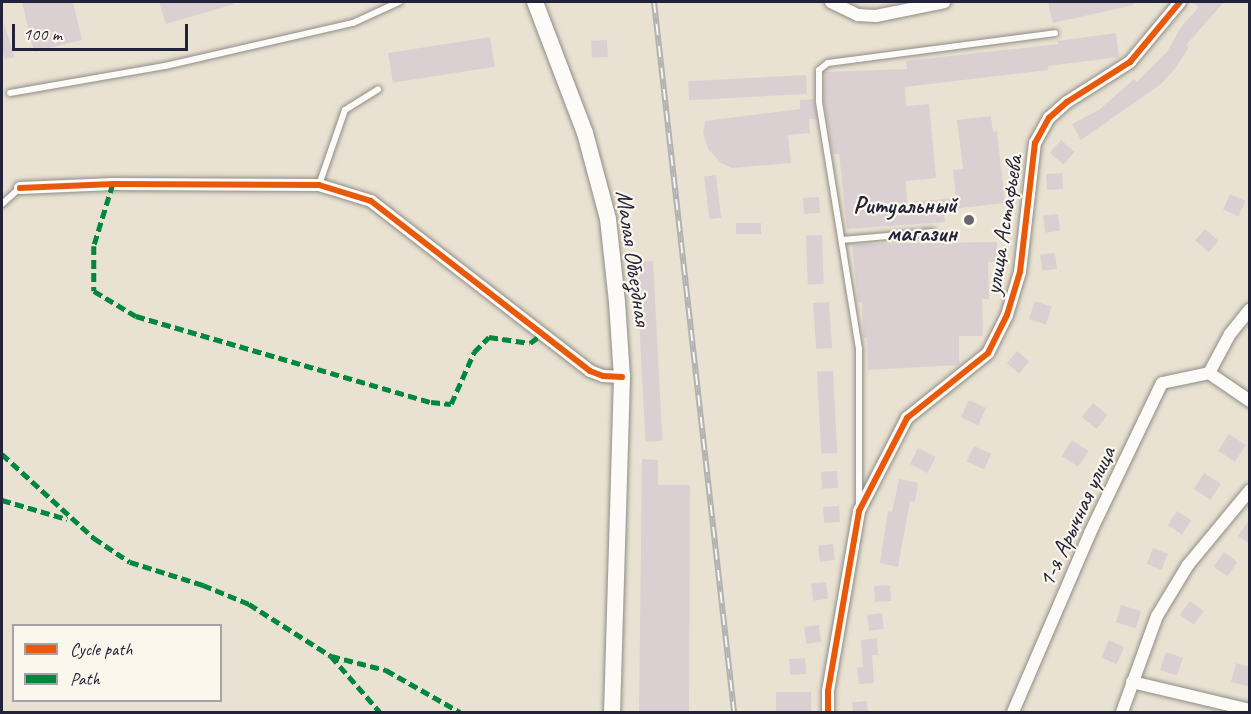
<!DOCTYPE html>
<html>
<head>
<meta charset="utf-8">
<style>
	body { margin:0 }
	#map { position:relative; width:1251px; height:714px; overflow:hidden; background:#e9e2d2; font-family:Caveat,sans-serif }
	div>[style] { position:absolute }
	.building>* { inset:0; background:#dbd0d1; transform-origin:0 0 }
	.roads { filter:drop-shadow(0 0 2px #8f8c87) drop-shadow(0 0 2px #8f8c87) }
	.lane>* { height:6px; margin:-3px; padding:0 3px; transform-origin:3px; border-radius:3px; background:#fcfbf8 }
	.street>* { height:12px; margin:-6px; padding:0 6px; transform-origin:6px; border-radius:6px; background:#fcfbf8 }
	.secondary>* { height:16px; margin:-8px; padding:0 8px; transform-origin:8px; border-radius:8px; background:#fcfbf8 }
	.rail>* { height:6px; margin-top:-3px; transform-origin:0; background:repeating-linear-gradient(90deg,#fbf7ec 0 11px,#b3b2b3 0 22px); box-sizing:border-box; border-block:2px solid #b3b2b3 }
	.quiet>* { height:4.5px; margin-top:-2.25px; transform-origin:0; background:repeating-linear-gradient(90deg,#00873e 0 9px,transparent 0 13.5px) }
	.cycleway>* { height:6px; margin:-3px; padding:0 3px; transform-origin:3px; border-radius:3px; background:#e8590c }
	.dots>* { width:16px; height:16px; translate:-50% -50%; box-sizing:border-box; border:3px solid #fbf7ec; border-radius:50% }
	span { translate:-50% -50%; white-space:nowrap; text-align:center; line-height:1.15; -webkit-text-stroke:4.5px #fbf7ec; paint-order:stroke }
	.poi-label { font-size:24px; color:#22223b; font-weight:700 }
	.right { translate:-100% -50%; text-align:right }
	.street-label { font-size:24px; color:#22223b }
	.frame { position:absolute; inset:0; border:3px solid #22223b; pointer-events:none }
	.legend { position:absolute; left:12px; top:624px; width:210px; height:78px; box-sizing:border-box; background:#fbf7ec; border:2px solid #a4a2a5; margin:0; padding:8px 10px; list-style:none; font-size:18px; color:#22223b }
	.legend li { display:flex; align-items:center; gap:12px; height:30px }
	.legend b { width:30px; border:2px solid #a4a2a5 }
	.scale { position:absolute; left:12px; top:24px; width:176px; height:27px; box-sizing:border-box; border:3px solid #22223b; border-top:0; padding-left:8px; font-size:18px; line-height:21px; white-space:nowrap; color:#22223b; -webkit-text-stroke:4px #fbf7ec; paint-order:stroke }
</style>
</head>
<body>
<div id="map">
	<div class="building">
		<i style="clip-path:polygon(22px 2px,73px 2px,82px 40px,34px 52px)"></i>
		<i style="clip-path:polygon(159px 2px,233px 2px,234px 4px,166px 24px)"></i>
		<i style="clip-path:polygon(1048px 2px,1133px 2px,1134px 5px,1053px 23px)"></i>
		<i style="clip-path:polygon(1191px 2px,1224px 2px,1186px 45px,1189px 47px,1174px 70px,1161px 84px,1081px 140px,1072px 124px,1099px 110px,1134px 79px,1137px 82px,1167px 52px,1181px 27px,1199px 7px)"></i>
		<i style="clip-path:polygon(4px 23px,14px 57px,5px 59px,2px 48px)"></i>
		<i style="clip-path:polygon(1116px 33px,1119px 57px,1048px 66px,1048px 70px,905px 87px,906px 106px,929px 104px,936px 178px,906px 181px,907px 202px,956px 198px,953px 170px,963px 169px,957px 120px,991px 116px,993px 132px,997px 131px,1005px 203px,944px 210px,945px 222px,847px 229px,839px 154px,833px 154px,824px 101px,825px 72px,907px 69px,906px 61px,1058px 44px,1057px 41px)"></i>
		<i style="left:490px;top:37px;width:30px;height:103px;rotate:81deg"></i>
		<i style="left:607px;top:40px;width:17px;height:16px;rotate:87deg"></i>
		<i style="left:806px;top:75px;width:19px;height:118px;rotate:87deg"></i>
		<i style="clip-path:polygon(814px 99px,817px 119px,809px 119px,810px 133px,788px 135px,791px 163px,732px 168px,721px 163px,708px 149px,703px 133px,705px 121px,800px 109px,800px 100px)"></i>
		<i style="left:1061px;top:140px;width:18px;height:17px;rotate:41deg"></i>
		<i style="left:1062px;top:173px;width:16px;height:16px;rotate:86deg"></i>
		<i style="left:716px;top:175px;width:43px;height:12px;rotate:83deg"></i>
		<i style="left:1230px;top:194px;width:17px;height:17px;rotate:24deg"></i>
		<i style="left:819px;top:197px;width:16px;height:16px;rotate:86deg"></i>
		<i style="left:1058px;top:214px;width:17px;height:15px;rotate:83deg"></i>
		<i style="left:736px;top:223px;width:25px;height:11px"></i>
		<i style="left:1205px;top:229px;width:18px;height:15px;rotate:41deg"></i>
		<i style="left:822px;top:235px;width:49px;height:16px;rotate:88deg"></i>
		<i style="clip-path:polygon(997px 242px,997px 262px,988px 262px,989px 299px,982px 299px,983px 336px,959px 336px,959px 365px,868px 370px,867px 338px,863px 338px,862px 302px,858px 302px,852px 244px)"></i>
		<i style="left:1055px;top:253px;width:16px;height:15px;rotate:83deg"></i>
		<i style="left:653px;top:261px;width:180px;height:17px;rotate:87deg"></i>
		<i style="left:1035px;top:301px;width:18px;height:19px;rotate:19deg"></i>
		<i style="left:829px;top:302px;width:46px;height:16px;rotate:86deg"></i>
		<i style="left:1017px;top:351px;width:16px;height:16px;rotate:40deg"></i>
		<i style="left:833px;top:371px;width:82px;height:16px;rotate:87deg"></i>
		<i style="left:969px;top:400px;width:19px;height:19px;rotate:25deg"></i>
		<i style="left:1093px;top:403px;width:19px;height:18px;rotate:39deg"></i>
		<i style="left:1229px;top:434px;width:20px;height:20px;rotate:33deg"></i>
		<i style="left:1072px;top:440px;width:20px;height:19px;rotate:33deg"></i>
		<i style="left:974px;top:446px;width:19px;height:17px;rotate:25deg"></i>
		<i style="left:918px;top:448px;width:20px;height:18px;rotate:27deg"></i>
		<i style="clip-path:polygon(642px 459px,658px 460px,658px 485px,690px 485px,689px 712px,639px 712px)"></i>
		<i style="left:837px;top:471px;width:17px;height:16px;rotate:87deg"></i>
		<i style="left:1204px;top:473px;width:20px;height:19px;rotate:33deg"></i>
		<i style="clip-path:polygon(899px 479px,918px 483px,915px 502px,910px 501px,898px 567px,880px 563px,888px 511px,892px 512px)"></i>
		<i style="left:839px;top:506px;width:16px;height:16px;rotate:86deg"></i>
		<i style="left:1177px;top:511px;width:17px;height:17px;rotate:33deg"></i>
		<i style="clip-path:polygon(1250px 519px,1250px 544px,1238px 536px)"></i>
		<i style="left:833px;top:544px;width:16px;height:15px;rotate:83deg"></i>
		<i style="left:1153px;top:548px;width:16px;height:17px;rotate:22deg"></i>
		<i style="left:1224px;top:552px;width:17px;height:18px;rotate:36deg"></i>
		<i style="left:826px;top:582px;width:17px;height:15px;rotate:83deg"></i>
		<i style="left:890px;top:585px;width:16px;height:16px;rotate:86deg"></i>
		<i style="left:1190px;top:601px;width:17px;height:17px;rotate:36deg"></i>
		<i style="left:1121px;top:605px;width:21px;height:18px;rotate:17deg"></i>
		<i style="left:882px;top:613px;width:16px;height:15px;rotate:83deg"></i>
		<i style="left:819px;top:625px;width:17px;height:15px;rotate:83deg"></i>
		<i style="clip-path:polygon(877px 638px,878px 655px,872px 655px,874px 683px,859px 684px,857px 668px,863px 667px,861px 640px)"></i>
		<i style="left:1109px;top:640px;width:17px;height:19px;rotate:25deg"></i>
		<i style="left:1166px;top:652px;width:18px;height:19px;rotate:19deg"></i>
		<i style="left:805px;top:658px;width:16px;height:16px;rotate:86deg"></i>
		<i style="clip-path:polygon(1236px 663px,1250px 667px,1250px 687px,1231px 682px)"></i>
		<i style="left:811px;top:692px;width:20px;height:35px;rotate:90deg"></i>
		<i style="left:867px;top:701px;width:11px;height:15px;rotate:85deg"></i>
	</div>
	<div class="roads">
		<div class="lane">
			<i style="left:10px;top:93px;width:157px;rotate:-9.9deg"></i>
			<i style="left:165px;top:66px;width:193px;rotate:-12.9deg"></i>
			<i style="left:353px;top:23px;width:51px;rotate:-24.5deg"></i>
			<i style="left:319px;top:185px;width:79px;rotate:-70.9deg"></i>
			<i style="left:345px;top:110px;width:39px;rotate:-32deg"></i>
			<i style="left:2px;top:204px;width:24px;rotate:-42deg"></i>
			<i style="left:842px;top:240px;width:91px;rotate:-5deg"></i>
			<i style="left:859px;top:504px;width:155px;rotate:-90deg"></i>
			<i style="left:859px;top:349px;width:251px;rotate:-99.2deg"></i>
			<i style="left:819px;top:101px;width:31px;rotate:-90deg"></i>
			<i style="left:819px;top:70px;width:11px;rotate:-38deg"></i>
			<i style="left:828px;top:63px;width:229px;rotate:-7.5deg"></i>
		</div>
		<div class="street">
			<i style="left:831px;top:2px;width:30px;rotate:26deg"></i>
			<i style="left:858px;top:15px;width:18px;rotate:3deg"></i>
			<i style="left:876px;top:16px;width:70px;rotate:-11.5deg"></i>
			<i style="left:20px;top:188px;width:93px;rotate:-2.5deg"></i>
			<i style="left:113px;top:184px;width:206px;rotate:0.3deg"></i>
			<i style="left:319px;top:185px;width:54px;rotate:17.1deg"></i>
			<i style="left:371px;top:201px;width:277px;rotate:37.8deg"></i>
			<i style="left:590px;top:371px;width:14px;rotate:21deg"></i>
			<i style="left:603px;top:376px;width:19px;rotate:3deg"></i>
			<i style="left:1209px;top:373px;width:44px;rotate:-61.7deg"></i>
			<i style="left:1230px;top:334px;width:32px;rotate:-51deg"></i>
			<i style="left:1132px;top:682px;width:121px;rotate:13.3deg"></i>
			<i style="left:828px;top:712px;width:21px;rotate:-90deg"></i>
			<i style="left:828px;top:691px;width:183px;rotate:-80.2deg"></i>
			<i style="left:859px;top:511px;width:105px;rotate:-62.7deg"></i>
			<i style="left:907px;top:418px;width:104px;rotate:-38.7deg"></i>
			<i style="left:988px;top:353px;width:42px;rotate:-63.4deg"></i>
			<i style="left:1007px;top:315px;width:45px;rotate:-73.2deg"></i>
			<i style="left:1020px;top:272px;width:130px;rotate:-83.4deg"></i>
			<i style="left:1035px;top:143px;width:29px;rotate:-61deg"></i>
			<i style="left:1049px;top:118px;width:24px;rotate:-42deg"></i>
			<i style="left:1067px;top:102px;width:75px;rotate:-32.4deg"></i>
			<i style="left:1130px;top:62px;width:78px;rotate:-50.2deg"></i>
			<i style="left:1013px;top:712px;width:195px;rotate:-66.7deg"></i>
			<i style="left:1090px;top:533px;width:166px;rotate:-64.4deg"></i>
			<i style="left:1162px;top:383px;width:48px;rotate:-12deg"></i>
			<i style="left:1209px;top:373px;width:50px;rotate:34.3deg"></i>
			<i style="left:1122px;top:712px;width:102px;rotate:-70deg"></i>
			<i style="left:1157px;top:616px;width:60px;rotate:-58.7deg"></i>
			<i style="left:1188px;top:565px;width:97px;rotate:-50.4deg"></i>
		</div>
		<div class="secondary">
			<i style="left:535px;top:2px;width:140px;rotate:69.1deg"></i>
			<i style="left:585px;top:133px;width:89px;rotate:75deg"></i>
			<i style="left:608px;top:219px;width:83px;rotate:83.8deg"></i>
			<i style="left:617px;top:302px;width:75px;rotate:86.2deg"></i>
			<i style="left:622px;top:377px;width:335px;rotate:91.7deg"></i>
		</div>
	</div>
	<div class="rail">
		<i style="left:654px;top:2px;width:714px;rotate:83.57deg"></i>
	</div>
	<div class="quiet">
		<i style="left:113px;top:184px;width:65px;rotate:107deg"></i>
		<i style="left:94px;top:246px;width:45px;rotate:90deg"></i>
		<i style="left:94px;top:291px;width:49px;rotate:30.8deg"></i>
		<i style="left:136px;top:316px;width:307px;rotate:16.3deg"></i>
		<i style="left:431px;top:402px;width:20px;rotate:6deg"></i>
		<i style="left:451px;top:404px;width:57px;rotate:-66.1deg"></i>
		<i style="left:474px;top:352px;width:21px;rotate:-45deg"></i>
		<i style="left:489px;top:337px;width:41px;rotate:8.3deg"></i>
		<i style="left:530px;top:343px;width:15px;rotate:-37deg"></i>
		<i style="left:2px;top:454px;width:125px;rotate:42.4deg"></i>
		<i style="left:94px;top:538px;width:43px;rotate:33.7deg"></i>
		<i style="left:130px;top:562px;width:77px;rotate:17.5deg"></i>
		<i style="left:203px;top:585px;width:50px;rotate:22.4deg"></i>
		<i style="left:249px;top:604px;width:97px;rotate:32.4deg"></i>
		<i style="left:331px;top:656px;width:74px;rotate:48.8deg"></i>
		<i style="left:2px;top:500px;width:68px;rotate:16.3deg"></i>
		<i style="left:331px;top:656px;width:57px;rotate:14.3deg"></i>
		<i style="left:386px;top:670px;width:85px;rotate:29.6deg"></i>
	</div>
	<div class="cycleway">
		<i style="left:20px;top:188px;width:93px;rotate:-2.5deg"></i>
		<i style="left:113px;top:184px;width:206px;rotate:0.3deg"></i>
		<i style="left:319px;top:185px;width:54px;rotate:17.1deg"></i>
		<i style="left:371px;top:201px;width:277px;rotate:37.8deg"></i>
		<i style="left:590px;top:371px;width:14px;rotate:21deg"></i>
		<i style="left:603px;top:376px;width:19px;rotate:3deg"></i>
		<i style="left:828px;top:712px;width:21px;rotate:-90deg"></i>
		<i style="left:828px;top:691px;width:183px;rotate:-80.2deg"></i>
		<i style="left:859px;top:511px;width:105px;rotate:-62.7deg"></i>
		<i style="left:907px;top:418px;width:104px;rotate:-38.7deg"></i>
		<i style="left:988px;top:353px;width:42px;rotate:-63.4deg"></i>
		<i style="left:1007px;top:315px;width:45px;rotate:-73.2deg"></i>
		<i style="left:1020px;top:272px;width:130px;rotate:-83.4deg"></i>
		<i style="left:1035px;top:143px;width:29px;rotate:-61deg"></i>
		<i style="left:1049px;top:118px;width:24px;rotate:-42deg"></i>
		<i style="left:1067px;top:102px;width:75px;rotate:-32.4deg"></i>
		<i style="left:1130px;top:62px;width:78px;rotate:-50.2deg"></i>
	</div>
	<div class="dots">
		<i style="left:969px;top:220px;background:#686570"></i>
	</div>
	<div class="poi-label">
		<span class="right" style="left:957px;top:220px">Ритуальный<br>магазин</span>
	</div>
	<div class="street-label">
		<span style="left:1004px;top:225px;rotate:-81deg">улица Астафьева</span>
		<span style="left:633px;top:258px;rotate:82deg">Малая Объездная</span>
		<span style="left:1077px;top:517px;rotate:-65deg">1-я Арычная улица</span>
	</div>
	<div class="frame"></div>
	<ul class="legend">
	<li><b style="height:8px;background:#e8590c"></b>Cycle path</li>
	<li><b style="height:8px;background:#00873e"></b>Path</li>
	</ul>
	<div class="scale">100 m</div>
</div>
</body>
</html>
